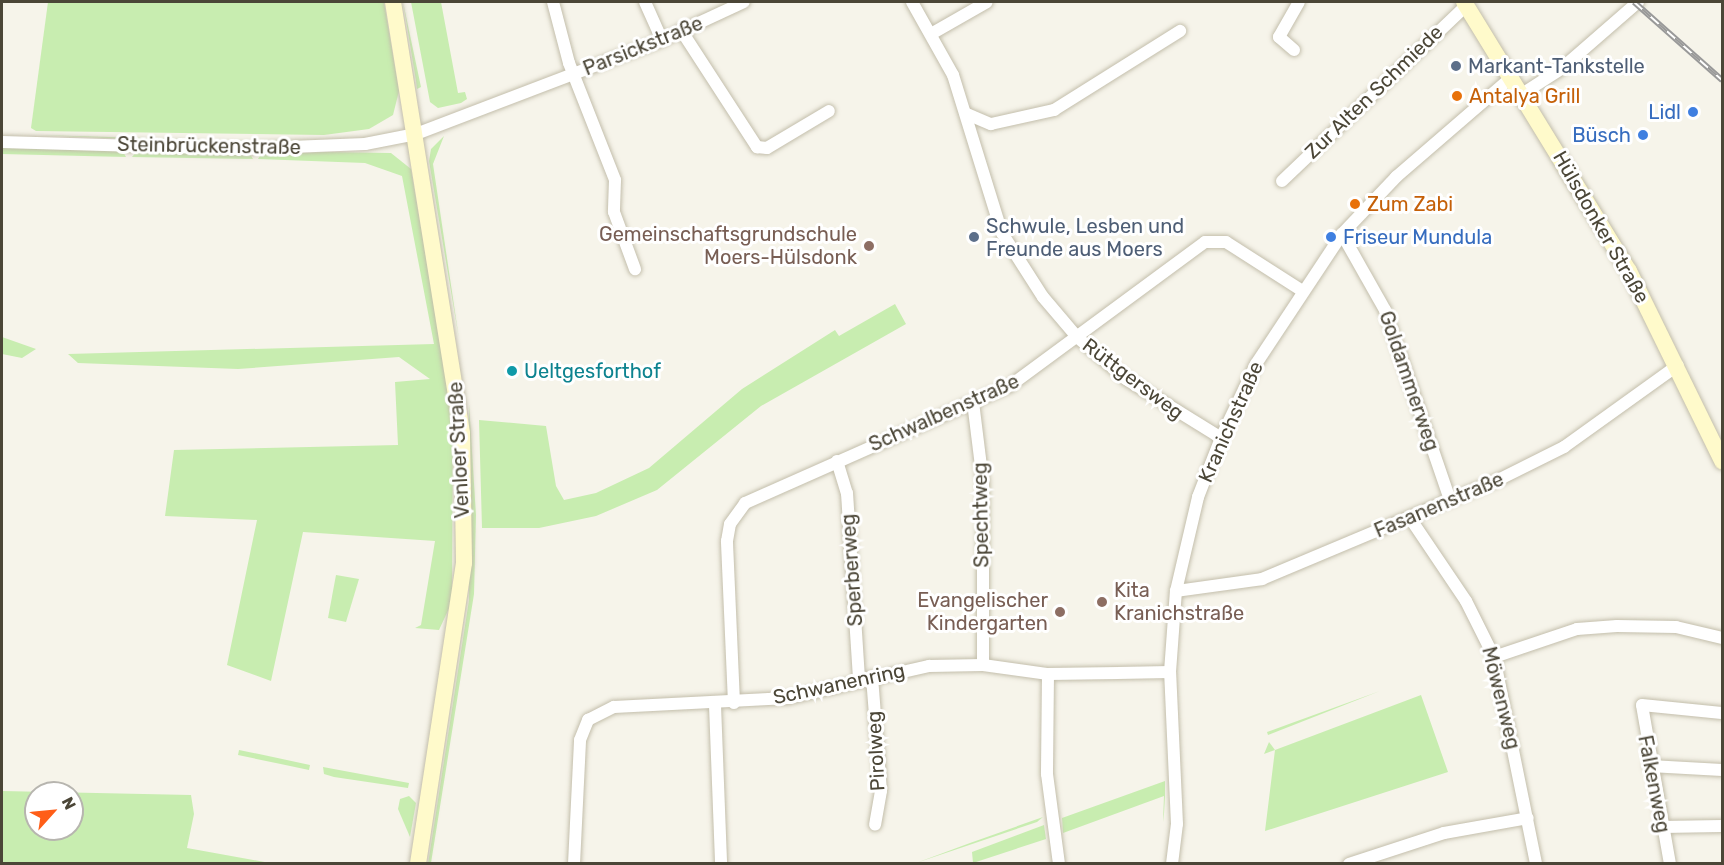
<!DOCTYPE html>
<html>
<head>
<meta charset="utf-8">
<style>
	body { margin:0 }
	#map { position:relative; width:1724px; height:865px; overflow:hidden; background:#f6f4ea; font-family:Rubik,sans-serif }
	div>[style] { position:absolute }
	.green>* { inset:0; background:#c8edb0 }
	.roads { filter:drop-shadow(0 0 2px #c3beab) drop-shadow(0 0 2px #c3beab) }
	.street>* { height:12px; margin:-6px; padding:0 6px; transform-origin:6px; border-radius:6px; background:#fff }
	.secondary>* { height:16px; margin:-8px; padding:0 8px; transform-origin:8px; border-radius:8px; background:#fffacb }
	.rail>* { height:6px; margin-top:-3px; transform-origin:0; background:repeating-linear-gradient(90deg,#fff 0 11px,#999 0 22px); box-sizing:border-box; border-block:2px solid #999 }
	.dots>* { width:16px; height:16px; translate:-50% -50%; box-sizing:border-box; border:3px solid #fff; border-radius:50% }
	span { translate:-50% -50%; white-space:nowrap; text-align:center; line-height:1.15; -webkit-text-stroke:6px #fff; paint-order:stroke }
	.street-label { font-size:20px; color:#4b4637 }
	.service-label { font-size:20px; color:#4e5e75 }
	.left { translate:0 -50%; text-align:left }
	.food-label { font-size:20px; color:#c56008 }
	.shop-label { font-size:20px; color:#366cbe }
	.right { translate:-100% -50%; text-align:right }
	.education-label { font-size:20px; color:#785e54 }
	.culture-label { font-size:20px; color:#0d838f }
	.frame { position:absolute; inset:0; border:3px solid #4b4637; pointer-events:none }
	.north { position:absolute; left:24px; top:781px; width:60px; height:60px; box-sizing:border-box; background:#fff; border:2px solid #b7b5af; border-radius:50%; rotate:63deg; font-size:16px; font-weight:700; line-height:24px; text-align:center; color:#4b4637 }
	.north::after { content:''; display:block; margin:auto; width:21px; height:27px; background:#ff5e18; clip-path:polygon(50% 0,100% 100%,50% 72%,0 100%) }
</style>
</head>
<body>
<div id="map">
	<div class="green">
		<i style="clip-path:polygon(48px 2px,384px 2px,399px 91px,393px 115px,369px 129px,324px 135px,36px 131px,31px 128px)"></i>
		<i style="clip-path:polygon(403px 2px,421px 87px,417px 89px,416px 81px)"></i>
		<i style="clip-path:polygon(411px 2px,441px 2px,458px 93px,465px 92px,467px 99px,461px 103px,438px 108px,430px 102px)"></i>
		<i style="clip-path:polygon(38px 135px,252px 141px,304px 140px,244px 144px)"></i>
		<i style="clip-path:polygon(444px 136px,433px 164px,459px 339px,429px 161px,431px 149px)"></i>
		<i style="clip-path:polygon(2px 148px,122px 150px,126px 157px,2px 154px)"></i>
		<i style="clip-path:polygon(137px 151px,250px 154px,253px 159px,132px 157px)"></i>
		<i style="clip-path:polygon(326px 152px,391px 153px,411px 169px,453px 416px,452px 602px,439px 630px,415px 628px,421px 625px,435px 541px,303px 532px,271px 681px,227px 665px,257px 520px,165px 516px,174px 450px,398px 445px,395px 382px,430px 379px,399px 357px,238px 369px,78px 363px,68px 354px,434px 344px,402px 176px,365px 163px,258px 159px,261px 154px)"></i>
		<i style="clip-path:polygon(895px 304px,906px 324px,761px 406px,657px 490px,596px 516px,539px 528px,482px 528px,479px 420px,546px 426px,556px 486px,564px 500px,596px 493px,649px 468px,742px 389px,835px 330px,839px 336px)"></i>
		<i style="clip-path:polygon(2px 337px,36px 349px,22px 358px,2px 354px)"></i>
		<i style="clip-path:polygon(469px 404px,476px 515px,474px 594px,431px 863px,428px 864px,469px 600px)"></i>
		<i style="clip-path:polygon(336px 575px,359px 579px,346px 622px,328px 618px)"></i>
		<i style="clip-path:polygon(1380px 691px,1268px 735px,1267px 732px,1289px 724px)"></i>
		<i style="clip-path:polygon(1421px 695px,1448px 772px,1265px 831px,1275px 750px,1264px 754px,1269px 742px,1275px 750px)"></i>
		<i style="clip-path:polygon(239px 750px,259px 754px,310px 765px,309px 770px,238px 755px)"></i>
		<i style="clip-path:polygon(323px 767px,409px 783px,408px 788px,334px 777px,324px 774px)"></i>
		<i style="clip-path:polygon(1165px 781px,1165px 796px,1164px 814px,1163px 822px,1164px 796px,1063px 833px,1062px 818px)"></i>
		<i style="clip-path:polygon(evenodd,2px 791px,191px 795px,194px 814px,187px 848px,270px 863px,2px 863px,2px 791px,36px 793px,72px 793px,72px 829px,36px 829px,36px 793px)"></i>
		<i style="clip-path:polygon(409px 796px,416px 803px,410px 837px,398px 809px,400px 799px)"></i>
		<i style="clip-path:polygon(1043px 817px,1037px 822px,916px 863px,970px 843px)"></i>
		<i style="clip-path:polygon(1044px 825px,1046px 839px,973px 863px,972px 852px)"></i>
	</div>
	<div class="roads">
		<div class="street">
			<i style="left:553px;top:2px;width:63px;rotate:75.3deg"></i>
			<i style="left:569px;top:63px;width:126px;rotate:68.5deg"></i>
			<i style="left:615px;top:180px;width:32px;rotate:92deg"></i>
			<i style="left:614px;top:212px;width:61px;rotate:69.8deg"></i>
			<i style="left:645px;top:2px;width:42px;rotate:65.9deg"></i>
			<i style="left:912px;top:2px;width:84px;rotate:60.7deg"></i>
			<i style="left:953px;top:75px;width:165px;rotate:72.8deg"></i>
			<i style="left:1002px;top:233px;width:76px;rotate:57.4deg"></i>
			<i style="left:1043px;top:297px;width:52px;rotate:49.6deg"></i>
			<i style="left:1077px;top:337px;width:65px;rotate:40.6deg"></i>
			<i style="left:1126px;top:379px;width:112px;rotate:31.8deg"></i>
			<i style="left:681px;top:30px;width:140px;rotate:57deg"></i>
			<i style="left:757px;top:147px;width:10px;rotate:6deg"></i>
			<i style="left:767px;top:148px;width:72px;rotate:-30.8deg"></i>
			<i style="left:931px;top:34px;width:64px;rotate:-29.7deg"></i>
			<i style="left:1294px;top:50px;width:20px;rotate:-139deg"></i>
			<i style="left:1279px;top:37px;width:40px;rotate:-60.3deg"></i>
			<i style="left:1522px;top:94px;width:46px;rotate:-32.7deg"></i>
			<i style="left:1561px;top:69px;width:102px;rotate:-41deg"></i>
			<i style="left:967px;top:114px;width:26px;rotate:23deg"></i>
			<i style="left:991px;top:124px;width:65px;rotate:-12.5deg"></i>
			<i style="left:1054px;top:110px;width:149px;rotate:-32.1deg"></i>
			<i style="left:2px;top:142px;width:239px;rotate:1.7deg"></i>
			<i style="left:241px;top:149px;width:124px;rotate:-2.3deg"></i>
			<i style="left:365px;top:144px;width:52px;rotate:-11.1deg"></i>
			<i style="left:416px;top:134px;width:263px;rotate:-20.9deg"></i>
			<i style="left:662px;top:40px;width:90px;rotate:-24.9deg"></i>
			<i style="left:1282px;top:181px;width:255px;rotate:-43.6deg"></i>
			<i style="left:1342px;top:234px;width:87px;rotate:60.5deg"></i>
			<i style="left:1385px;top:310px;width:201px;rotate:71.1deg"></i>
			<i style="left:973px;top:402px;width:81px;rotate:82.9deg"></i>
			<i style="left:983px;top:482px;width:183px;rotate:90deg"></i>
			<i style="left:837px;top:461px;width:34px;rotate:73deg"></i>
			<i style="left:847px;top:493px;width:188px;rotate:86.3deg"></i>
			<i style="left:1410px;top:518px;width:100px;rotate:56deg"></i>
			<i style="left:1466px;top:601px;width:63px;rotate:63.4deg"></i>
			<i style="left:1494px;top:657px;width:211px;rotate:78.5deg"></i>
			<i style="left:1176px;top:591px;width:87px;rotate:-7.9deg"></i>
			<i style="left:1262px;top:579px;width:258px;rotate:-22.8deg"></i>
			<i style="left:1500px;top:479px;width:72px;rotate:-26.6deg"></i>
			<i style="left:1564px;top:447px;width:140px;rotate:-35.7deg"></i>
			<i style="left:1494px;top:657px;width:88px;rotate:-18.6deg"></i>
			<i style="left:1577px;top:629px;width:40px;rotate:-4.3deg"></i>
			<i style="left:1617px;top:626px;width:59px;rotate:1deg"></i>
			<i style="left:1676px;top:627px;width:47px;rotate:13.4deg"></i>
			<i style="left:1048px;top:674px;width:100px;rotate:90.6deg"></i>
			<i style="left:1047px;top:774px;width:91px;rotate:82.4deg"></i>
			<i style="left:872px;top:677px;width:114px;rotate:85.5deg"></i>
			<i style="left:881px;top:791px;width:34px;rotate:100deg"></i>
			<i style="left:734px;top:703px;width:162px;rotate:-92.5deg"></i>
			<i style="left:727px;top:541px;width:17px;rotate:-80deg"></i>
			<i style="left:730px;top:524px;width:26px;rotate:-54deg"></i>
			<i style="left:745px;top:503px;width:291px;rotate:-23.9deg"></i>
			<i style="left:1011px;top:385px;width:241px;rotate:-36.4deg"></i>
			<i style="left:1205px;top:242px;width:21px"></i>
			<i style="left:1226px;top:242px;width:89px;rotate:32.6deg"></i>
			<i style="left:715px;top:705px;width:159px;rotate:87.8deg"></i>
			<i style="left:1650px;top:766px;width:72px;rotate:3.2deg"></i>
			<i style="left:1662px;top:827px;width:60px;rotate:-1deg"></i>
			<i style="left:574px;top:864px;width:124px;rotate:-87.2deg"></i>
			<i style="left:580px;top:740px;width:22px;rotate:-68deg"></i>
			<i style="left:588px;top:720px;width:29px;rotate:-27deg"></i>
			<i style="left:614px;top:707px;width:174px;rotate:-3deg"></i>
			<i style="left:788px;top:698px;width:145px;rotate:-12.8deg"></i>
			<i style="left:929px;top:666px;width:54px;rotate:-1.1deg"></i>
			<i style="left:983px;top:665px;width:66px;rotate:7.9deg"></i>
			<i style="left:1048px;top:674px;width:122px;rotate:-0.9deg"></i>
			<i style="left:1172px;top:864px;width:40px;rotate:-82.9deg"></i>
			<i style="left:1177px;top:824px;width:152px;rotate:-92.6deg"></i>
			<i style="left:1170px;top:672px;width:81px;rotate:-85.8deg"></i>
			<i style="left:1176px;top:591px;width:97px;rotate:-76.8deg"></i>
			<i style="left:1198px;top:497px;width:63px;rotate:-68.7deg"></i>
			<i style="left:1221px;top:438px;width:82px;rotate:-64.7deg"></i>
			<i style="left:1256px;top:364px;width:156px;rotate:-56.5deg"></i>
			<i style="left:1342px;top:234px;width:79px;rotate:-46.5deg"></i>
			<i style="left:1396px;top:177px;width:153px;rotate:-40.8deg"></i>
			<i style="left:1349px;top:864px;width:100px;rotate:-18.1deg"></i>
			<i style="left:1444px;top:833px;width:85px;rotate:-10.1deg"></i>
			<i style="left:1670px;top:864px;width:161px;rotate:-100deg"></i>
			<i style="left:1642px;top:705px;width:80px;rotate:5.7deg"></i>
		</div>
		<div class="secondary">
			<i style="left:393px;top:2px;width:437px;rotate:80.9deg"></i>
			<i style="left:462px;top:434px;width:129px;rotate:89.1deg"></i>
			<i style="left:464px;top:563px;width:304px;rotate:98.7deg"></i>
			<i style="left:1464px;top:2px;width:316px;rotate:58.5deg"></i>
			<i style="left:1629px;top:271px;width:212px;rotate:63.9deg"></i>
		</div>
	</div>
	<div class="rail">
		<i style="left:1634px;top:2px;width:118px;rotate:41.6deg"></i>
	</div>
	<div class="dots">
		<i style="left:1456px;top:66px;background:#5c6f8a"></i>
		<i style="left:1457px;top:96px;background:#e8710a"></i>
		<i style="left:1693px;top:112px;background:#3f7fe0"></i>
		<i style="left:1643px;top:135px;background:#3f7fe0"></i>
		<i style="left:1355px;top:204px;background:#e8710a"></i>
		<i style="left:974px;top:237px;background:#5c6f8a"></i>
		<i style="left:1331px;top:237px;background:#3f7fe0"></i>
		<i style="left:869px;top:246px;background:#8d6e63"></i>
		<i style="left:512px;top:371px;background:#0f9aa8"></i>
		<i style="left:1102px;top:602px;background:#8d6e63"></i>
		<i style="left:1060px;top:612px;background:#8d6e63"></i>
	</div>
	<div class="street-label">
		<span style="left:643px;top:46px;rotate:-22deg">Parsickstraße</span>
		<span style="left:1374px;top:92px;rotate:-44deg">Zur Alten Schmiede</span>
		<span style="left:209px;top:146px;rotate:1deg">Steinbrückenstraße</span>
		<span style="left:1601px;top:227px;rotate:60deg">Hülsdonker Straße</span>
		<span style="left:1133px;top:379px;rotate:37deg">Rüttgersweg</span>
		<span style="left:1409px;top:381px;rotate:71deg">Goldammerweg</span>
		<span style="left:944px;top:413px;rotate:-24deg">Schwalbenstraße</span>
		<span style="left:1231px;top:422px;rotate:-66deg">Kranichstraße</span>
		<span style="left:459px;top:450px;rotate:-93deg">Venloer Straße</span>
		<span style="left:1439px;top:505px;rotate:-23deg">Fasanenstraße</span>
		<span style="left:981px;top:515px;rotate:-91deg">Spechtweg</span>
		<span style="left:852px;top:570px;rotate:-94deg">Sperberweg</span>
		<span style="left:839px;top:684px;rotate:-12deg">Schwanenring</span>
		<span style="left:1501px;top:698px;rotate:76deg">Möwenweg</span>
		<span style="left:876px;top:751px;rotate:-93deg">Pirolweg</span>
		<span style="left:1654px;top:784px;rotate:79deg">Falkenweg</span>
	</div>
	<div class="service-label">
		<span class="left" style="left:1468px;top:66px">Markant-Tankstelle</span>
		<span class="left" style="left:986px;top:238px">Schwule, Lesben und<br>Freunde aus Moers</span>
	</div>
	<div class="food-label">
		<span class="left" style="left:1469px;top:96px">Antalya Grill</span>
		<span class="left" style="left:1367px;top:204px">Zum Zabi</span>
	</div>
	<div class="shop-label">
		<span class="right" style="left:1681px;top:112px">Lidl</span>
		<span class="right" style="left:1631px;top:135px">Büsch</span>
		<span class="left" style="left:1343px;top:237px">Friseur Mundula</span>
	</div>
	<div class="education-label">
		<span class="right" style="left:857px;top:246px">Gemeinschaftsgrundschule<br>Moers-Hülsdonk</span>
		<span class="left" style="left:1114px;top:602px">Kita<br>Kranichstraße</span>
		<span class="right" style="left:1048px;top:612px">Evangelischer<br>Kindergarten</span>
	</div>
	<div class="culture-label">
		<span class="left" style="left:524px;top:371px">Ueltgesforthof</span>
	</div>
	<div class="frame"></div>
	<div class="north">N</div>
</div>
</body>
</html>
